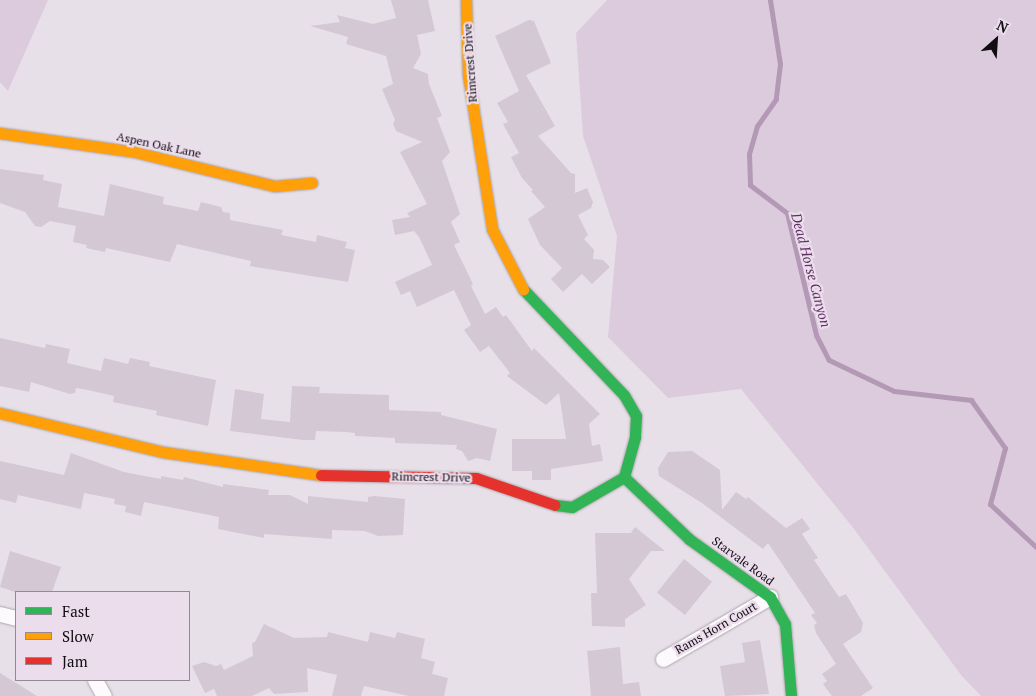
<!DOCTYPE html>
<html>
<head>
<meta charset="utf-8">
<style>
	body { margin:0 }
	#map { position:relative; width:1036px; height:696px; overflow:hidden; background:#e8e0e8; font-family:"PT Serif",serif }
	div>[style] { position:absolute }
	.green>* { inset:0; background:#dccbdd }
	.stream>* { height:5px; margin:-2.5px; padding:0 2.5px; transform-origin:2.5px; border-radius:2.5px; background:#b499b6 }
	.building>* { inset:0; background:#d3c8d4; transform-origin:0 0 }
	.roads { filter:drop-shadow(0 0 1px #aca6ac) drop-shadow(0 0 1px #aca6ac) }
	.street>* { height:15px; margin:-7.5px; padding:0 7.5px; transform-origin:7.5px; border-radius:7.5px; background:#fcfafc }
	.fast>* { height:11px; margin:-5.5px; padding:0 5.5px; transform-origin:5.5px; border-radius:5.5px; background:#30b455 }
	.slow>* { height:11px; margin:-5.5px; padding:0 5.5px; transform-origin:5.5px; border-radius:5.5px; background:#ff9f0a }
	.jam>* { height:11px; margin:-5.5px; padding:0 5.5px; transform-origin:5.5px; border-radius:5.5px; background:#e5322d }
	span { translate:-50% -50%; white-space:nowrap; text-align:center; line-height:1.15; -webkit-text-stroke:4.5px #ebddec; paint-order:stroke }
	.street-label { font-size:12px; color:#110d12 }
	.water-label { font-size:14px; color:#5f3164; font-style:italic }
	.legend { position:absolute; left:15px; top:591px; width:175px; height:90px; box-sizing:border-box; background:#ebddec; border:1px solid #948a95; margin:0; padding:6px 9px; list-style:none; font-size:15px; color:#110d12 }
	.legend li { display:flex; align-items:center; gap:10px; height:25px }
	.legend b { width:25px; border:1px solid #948a95 }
	.north { position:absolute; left:971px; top:15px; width:50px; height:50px; -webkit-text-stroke:4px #ebddec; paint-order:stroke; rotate:26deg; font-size:14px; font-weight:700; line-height:20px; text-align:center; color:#110d12 }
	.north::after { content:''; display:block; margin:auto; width:18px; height:22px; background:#110d12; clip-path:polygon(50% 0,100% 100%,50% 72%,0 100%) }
</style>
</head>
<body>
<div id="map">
	<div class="green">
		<i style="clip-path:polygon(0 0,48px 0,8px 91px,0 82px)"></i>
		<i style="clip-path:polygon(607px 0,1036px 0,1036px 696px,981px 696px,961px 675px,854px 529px,741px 389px,668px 398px,608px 337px,617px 236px,583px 136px,576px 33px)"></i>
	</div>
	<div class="stream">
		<i style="left:770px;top:0;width:65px;rotate:81.1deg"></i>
		<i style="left:780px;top:64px;width:35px;rotate:97deg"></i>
		<i style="left:776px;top:99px;width:33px;rotate:125deg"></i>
		<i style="left:757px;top:126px;width:29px;rotate:106deg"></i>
		<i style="left:749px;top:154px;width:31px;rotate:88deg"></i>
		<i style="left:750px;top:185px;width:46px;rotate:37.1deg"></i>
		<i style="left:787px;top:213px;width:125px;rotate:76.6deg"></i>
		<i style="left:816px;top:335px;width:28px;rotate:63deg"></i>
		<i style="left:829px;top:360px;width:72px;rotate:25.5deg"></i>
		<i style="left:894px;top:391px;width:78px;rotate:6.7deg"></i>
		<i style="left:971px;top:400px;width:59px;rotate:54.7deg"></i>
		<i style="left:1005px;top:448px;width:58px;rotate:105deg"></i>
		<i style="left:990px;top:504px;width:63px;rotate:43.1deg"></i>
	</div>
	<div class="building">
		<i style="clip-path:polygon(391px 0,428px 0,435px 31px,417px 35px,421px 54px,413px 68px,428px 74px,429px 84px,442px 116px,437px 118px,450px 152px,442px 161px,460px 214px,451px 222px,460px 242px,454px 245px,473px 284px,471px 286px,485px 314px,496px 307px,503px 317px,506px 315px,532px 351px,534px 348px,600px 414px,589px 424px,592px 446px,600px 444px,603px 461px,551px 469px,551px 480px,532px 480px,532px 471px,512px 471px,512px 439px,566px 439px,559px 393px,546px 405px,507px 376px,510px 373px,489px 346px,480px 352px,464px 330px,471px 325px,454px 290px,417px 307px,410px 291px,401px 295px,395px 282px,432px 265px,419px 237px,414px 231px,395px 235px,392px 220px,410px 217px,407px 213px,427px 204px,400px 152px,422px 142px,396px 131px,393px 124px,395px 120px,382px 89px,393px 84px,386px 56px,346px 44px,348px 37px,310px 26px,340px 22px,337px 15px,373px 24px,396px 18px)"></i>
		<i style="clip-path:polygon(529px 20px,534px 21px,551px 63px,526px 75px,555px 126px,538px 136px,571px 173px,575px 174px,575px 193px,587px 188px,593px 202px,591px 208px,578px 215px,588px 235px,584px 239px,594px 250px,593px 259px,603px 260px,610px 267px,592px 284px,582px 274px,563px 292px,551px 279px,562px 268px,540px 245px,528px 219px,545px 207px,531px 191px,533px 190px,522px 178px,511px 157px,519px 153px,503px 124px,508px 122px,497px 103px,519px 91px,495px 36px)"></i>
		<i style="clip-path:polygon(0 169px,44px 175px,43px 180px,62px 184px,58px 207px,104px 216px,110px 184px,164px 197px,163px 204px,198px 211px,201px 202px,221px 207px,223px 212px,230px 213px,230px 220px,283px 230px,281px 235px,316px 242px,317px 235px,347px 242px,345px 248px,355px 250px,348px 282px,250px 266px,251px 261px,177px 244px,170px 262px,106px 248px,105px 252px,86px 248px,87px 245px,73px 242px,76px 226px,50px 221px,41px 227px,35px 226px,25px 212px,0 203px)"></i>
		<i style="clip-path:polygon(0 338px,45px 348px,46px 344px,70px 349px,67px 363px,101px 371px,104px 358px,128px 364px,130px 358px,150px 362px,149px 366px,216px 380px,208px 426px,156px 415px,157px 411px,113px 402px,114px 396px,88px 390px,76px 388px,75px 393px,70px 394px,31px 382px,29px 392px,0 386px)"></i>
		<i style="clip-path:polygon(292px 386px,320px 387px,319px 393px,389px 395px,389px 410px,441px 412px,441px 415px,497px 429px,490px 461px,477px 458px,468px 461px,462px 451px,456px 449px,457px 445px,395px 443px,395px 438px,355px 436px,355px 433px,346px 432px,316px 431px,315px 440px,303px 440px,230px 431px,235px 389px,264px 394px,261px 419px,290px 422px)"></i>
		<i style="clip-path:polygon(692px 451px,720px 470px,722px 510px,736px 492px,746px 499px,748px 497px,786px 528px,802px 518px,810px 529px,802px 534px,818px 558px,814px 560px,839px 597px,846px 594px,863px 623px,861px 632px,843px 644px,873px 688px,861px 696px,832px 696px,823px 684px,827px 681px,822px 674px,836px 664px,816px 633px,814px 625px,817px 623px,811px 615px,815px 613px,768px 543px,763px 549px,702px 503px,659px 476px,658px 468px,668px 452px)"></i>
		<i style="clip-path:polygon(71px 453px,124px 472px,161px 479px,161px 476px,183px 480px,184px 477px,223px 487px,223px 484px,269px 490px,268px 495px,290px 495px,308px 504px,308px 496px,368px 502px,368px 497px,374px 496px,405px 499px,403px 535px,378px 536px,365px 531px,332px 530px,332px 539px,264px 534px,264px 538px,218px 529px,219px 517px,144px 502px,141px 516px,125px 512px,126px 506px,114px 504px,115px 499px,84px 493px,81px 509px,18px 495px,16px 503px,0 499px,0 461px,64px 475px)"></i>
		<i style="clip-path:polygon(635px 527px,665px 551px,651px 551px,629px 579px,646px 605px,625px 619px,625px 627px,592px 626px,591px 593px,597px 593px,595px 533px,631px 533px)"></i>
		<i style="clip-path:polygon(10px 551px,61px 567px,52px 592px,15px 592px,0 587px)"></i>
		<i style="left:684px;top:559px;width:36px;height:43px;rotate:39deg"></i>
		<i style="clip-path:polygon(264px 624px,294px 638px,327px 637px,328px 632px,368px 642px,370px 632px,395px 638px,397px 632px,425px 639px,421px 658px,435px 662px,432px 674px,448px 678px,444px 696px,409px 696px,364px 686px,361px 696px,332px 696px,337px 675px,307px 668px,308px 692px,274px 694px,269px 688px,252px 696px,217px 696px,214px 689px,205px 693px,192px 666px,204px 662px,216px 666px,221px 664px,224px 670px,253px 656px,252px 643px,255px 642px)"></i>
		<i style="clip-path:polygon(760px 640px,769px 694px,725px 696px,720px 666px,745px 662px,742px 643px)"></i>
		<i style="clip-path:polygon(620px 647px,623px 684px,639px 682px,641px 696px,591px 696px,587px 651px)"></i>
		<i style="clip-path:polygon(0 673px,37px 696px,0 696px)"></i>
	</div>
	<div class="roads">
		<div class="street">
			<i style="left:0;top:614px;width:16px;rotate:14deg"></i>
			<i style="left:663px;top:659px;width:124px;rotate:-30.1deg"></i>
			<i style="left:95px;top:680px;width:18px;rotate:61deg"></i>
		</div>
		<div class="fast">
			<i style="left:523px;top:289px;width:146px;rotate:46.4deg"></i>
			<i style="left:624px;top:395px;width:24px;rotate:60deg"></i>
			<i style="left:636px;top:416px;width:21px;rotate:93deg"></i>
			<i style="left:635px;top:437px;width:41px;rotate:105.4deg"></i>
			<i style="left:624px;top:477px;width:60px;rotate:150deg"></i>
			<i style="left:572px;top:507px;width:17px;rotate:-173deg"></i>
			<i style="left:624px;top:477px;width:90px;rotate:43.6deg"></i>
			<i style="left:689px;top:539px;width:100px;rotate:35.6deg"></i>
			<i style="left:770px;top:597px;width:31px;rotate:61deg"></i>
			<i style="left:785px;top:624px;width:72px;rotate:85.2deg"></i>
		</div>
		<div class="slow">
			<i style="left:466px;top:0;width:75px;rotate:88.5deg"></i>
			<i style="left:468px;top:75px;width:156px;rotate:81.1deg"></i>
			<i style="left:492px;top:229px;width:68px;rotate:62.7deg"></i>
			<i style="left:0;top:133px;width:136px;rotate:8deg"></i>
			<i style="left:135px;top:152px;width:144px;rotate:13.7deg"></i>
			<i style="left:275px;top:186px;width:37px;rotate:-5deg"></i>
			<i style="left:0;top:413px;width:168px;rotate:13.5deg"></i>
			<i style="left:163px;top:452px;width:160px;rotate:8.3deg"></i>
		</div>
		<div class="jam">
			<i style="left:321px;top:475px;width:155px;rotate:1.1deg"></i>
			<i style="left:476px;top:478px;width:83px;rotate:18.9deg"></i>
		</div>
	</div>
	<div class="street-label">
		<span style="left:470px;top:63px;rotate:-94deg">Rimcrest Drive</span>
		<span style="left:159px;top:145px;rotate:12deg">Aspen Oak Lane</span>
		<span style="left:431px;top:477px;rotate:1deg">Rimcrest Drive</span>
		<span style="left:743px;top:561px;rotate:36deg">Starvale Road</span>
		<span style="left:716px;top:628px;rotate:-30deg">Rams Horn Court</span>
	</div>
	<div class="water-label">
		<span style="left:811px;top:270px;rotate:75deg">Dead Horse Canyon</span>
	</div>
	<ul class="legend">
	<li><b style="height:6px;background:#30b455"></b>Fast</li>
	<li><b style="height:6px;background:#ff9f0a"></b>Slow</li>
	<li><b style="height:6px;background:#e5322d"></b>Jam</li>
	</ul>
	<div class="north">N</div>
</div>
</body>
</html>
